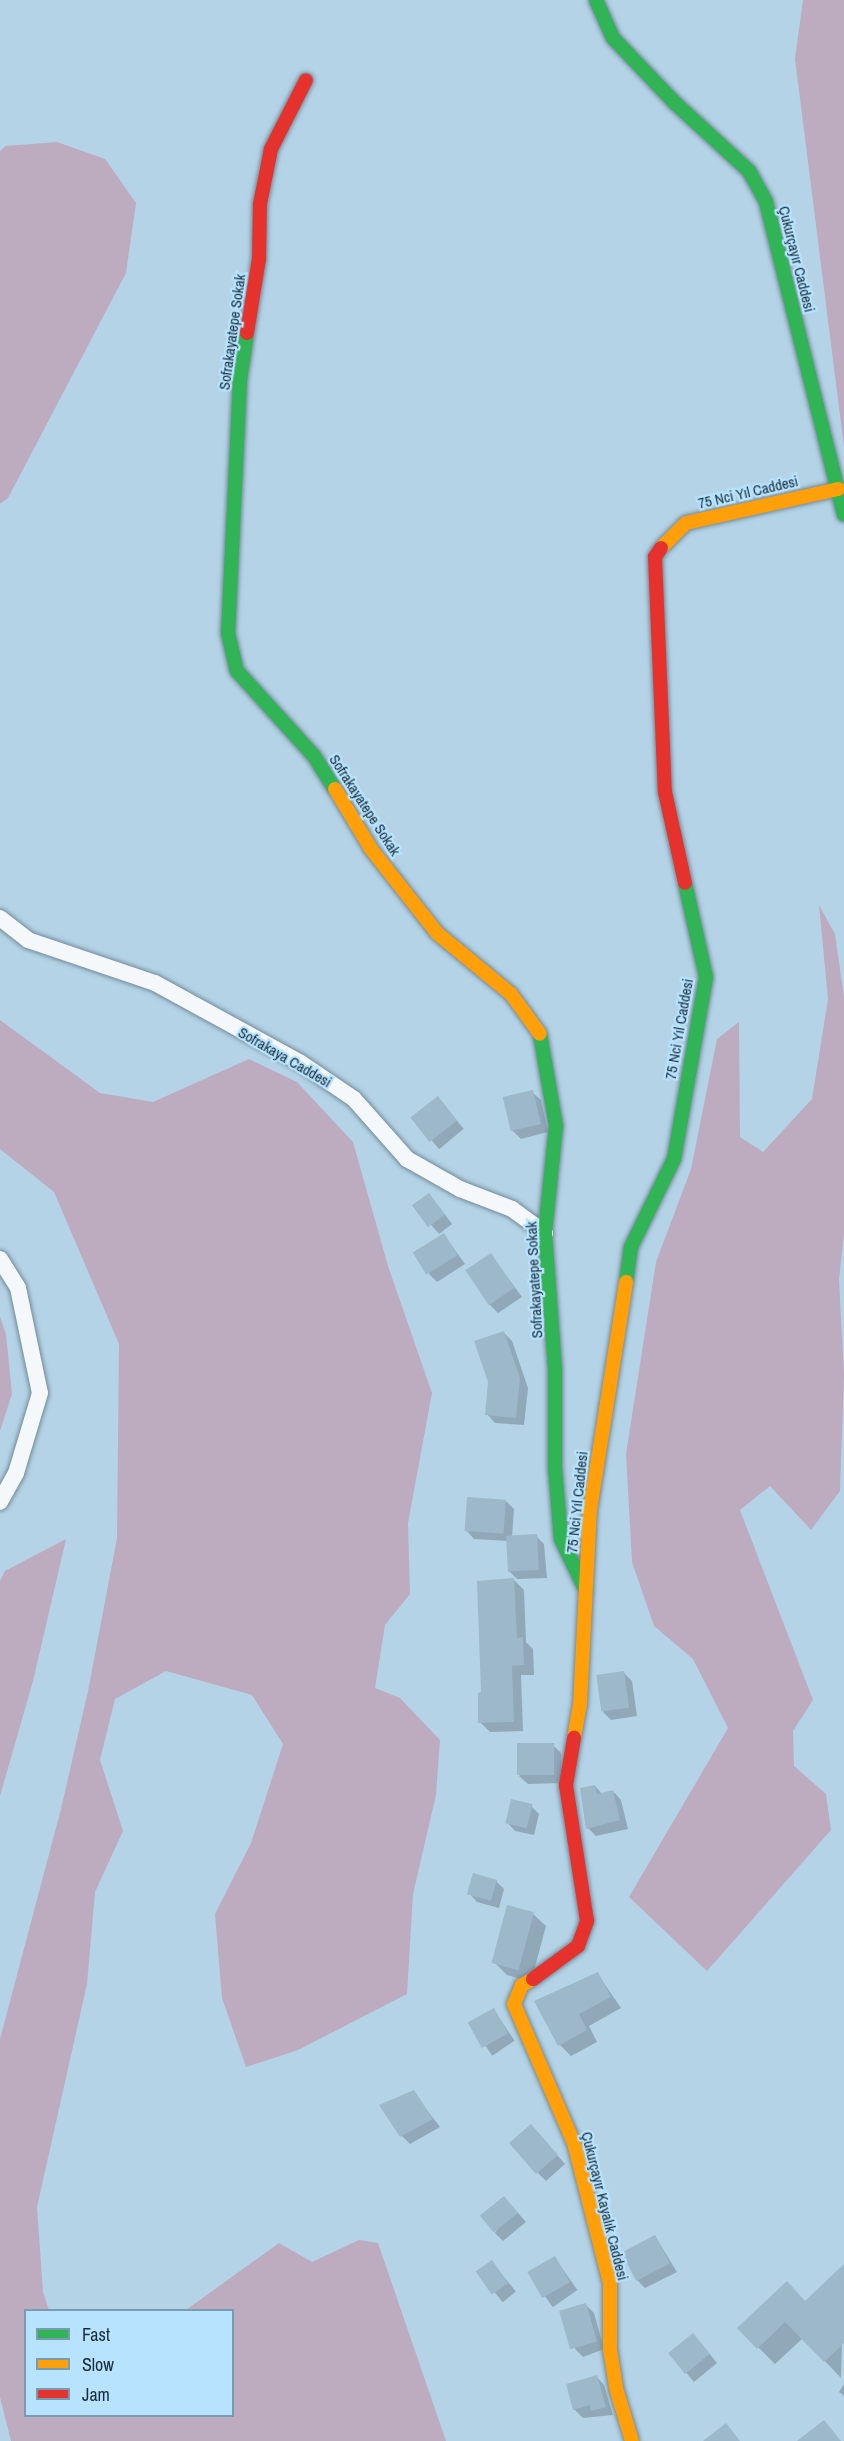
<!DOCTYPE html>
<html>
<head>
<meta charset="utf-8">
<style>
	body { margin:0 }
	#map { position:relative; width:844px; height:2441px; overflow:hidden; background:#b4d3e6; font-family:"Archivo Narrow",sans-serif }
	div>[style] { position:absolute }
	.green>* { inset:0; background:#bdacc0 }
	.shadow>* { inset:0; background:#0003; transform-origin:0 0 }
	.building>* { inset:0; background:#9db8c8; transform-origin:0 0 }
	.roads { filter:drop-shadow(0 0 2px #728a99) drop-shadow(0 0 2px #728a99) }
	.street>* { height:16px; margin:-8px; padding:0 8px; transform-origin:8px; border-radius:8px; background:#f4f8fb }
	.fast>* { height:14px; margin:-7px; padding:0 7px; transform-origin:7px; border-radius:7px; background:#30b455 }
	.slow>* { height:14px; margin:-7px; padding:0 7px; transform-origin:7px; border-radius:7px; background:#ff9f0a }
	.jam>* { height:14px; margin:-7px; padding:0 7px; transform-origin:7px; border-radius:7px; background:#e5322d }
	span { translate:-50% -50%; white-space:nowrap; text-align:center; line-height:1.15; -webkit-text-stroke:4.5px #b7e3ff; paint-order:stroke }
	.street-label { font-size:15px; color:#182e3c }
	.legend { position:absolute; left:24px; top:2309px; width:210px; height:108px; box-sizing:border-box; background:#b7e3ff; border:2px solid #779bb1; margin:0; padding:8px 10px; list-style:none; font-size:18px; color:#182e3c }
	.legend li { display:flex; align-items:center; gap:12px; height:30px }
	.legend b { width:30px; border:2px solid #779bb1 }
</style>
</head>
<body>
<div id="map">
	<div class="green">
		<i style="clip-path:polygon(803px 0,844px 0,844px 447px,795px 59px)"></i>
		<i style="clip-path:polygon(57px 142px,105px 159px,136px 203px,126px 273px,8px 498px,0 504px,0 151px,6px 146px)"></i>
		<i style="clip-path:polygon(819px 905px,835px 934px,844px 997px,844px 1233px,839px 1279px,844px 1375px,840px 1491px,811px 1530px,770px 1486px,740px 1510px,813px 1700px,793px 1731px,794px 1766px,826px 1794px,831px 1830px,707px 1971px,629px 1897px,728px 1728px,693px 1659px,654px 1626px,632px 1562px,626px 1454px,656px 1262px,691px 1169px,717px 1039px,739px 1022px,740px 1137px,763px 1152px,812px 1099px,828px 999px)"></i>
		<i style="clip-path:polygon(0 1020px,100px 1093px,153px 1102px,249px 1059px,297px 1082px,353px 1142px,388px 1266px,432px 1393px,408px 1523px,410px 1594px,385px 1625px,375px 1688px,400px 1698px,440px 1740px,436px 1795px,413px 1894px,407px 1994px,298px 2050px,246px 2067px,222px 1998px,215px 1914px,251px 1843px,283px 1744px,252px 1695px,166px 1671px,115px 1699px,100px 1760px,123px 1831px,95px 1892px,87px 1984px,37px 2207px,43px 2292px,49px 2310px,26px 2310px,26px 2416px,232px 2416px,232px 2310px,186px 2310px,279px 2243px,312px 2262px,359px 2240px,378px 2243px,446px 2441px,11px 2441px,0 2397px,0 2039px,61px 1809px,88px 1691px,117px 1538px,119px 1344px,54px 1192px,0 1149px)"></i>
		<i style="clip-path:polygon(0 1317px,6px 1334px,12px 1394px,0 1431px)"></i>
		<i style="clip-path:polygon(66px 1539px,33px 1681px,0 1796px,0 1581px,5px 1571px)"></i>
	</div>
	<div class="shadow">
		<i style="clip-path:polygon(532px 1092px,541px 1100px,548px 1132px,521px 1139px,512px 1130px)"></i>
		<i style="left:438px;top:1098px;width:40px;height:32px;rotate:50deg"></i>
		<i style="clip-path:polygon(437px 1204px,452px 1224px,439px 1234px,415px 1206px)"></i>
		<i style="clip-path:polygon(444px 1235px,465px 1264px,437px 1282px,429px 1274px)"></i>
		<i style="clip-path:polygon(491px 1255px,522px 1297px,498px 1313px,490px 1305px)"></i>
		<i style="clip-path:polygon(504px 1333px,512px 1341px,528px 1388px,524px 1425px,495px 1423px,487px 1414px)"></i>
		<i style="clip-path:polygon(506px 1501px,514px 1509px,512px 1537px,536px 1536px,544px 1544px,547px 1578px,517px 1579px,509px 1571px,508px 1541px,474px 1539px,466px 1530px)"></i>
		<i style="clip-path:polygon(514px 1580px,524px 1590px,526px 1642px,533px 1649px,534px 1675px,521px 1675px,523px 1731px,490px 1732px,480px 1722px,483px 1694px)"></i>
		<i style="clip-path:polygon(624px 1673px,632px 1681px,637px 1716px,611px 1720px,603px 1712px)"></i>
		<i style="clip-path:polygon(553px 1745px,561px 1753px,562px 1783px,528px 1784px,519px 1776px)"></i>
		<i style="clip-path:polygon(595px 1786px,602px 1794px,613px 1791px,621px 1800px,628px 1829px,596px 1836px,588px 1828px)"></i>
		<i style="clip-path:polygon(531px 1806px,539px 1814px,534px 1835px,515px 1831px,507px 1822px)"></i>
		<i style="clip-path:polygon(496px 1881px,504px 1889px,499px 1908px,477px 1902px,469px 1893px)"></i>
		<i style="clip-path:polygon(533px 1914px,546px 1926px,531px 1982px,507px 1975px,494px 1962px)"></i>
		<i style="clip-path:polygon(597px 1973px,621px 2008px,589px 2026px,597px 2042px,571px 2056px,560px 2045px,536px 2002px)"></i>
		<i style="left:494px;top:2010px;width:37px;height:27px;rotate:56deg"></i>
		<i style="clip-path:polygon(413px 2092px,440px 2127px,410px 2144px,402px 2136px)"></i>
		<i style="clip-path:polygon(539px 2134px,565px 2164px,546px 2181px,538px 2173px)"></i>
		<i style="clip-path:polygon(512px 2206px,526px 2222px,503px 2241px,495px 2233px)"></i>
		<i style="clip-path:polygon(655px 2236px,677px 2272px,645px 2288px,637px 2280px)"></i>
		<i style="left:555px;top:2258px;width:39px;height:30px;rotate:55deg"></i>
		<i style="left:492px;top:2262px;width:38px;height:17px;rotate:51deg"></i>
		<i style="clip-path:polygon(844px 2266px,841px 2378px,803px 2338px,775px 2364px,739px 2328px,806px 2302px)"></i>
		<i style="clip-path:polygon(586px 2305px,594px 2313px,604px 2349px,583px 2357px,575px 2349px)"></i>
		<i style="clip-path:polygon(701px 2343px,717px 2363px,694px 2382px,670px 2353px)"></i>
		<i style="clip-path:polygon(596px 2376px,604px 2385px,613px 2415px,583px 2418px,574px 2409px)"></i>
		<i style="clip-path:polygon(844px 2384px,844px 2396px,839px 2392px)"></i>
	</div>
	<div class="building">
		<i style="left:533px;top:1090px;width:35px;height:31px;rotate:77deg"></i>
		<i style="left:438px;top:1096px;width:31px;height:35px;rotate:52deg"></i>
		<i style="left:429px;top:1193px;width:27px;height:21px;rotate:54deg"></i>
		<i style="left:444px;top:1233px;width:26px;height:37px;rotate:58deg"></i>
		<i style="left:491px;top:1253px;width:42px;height:31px;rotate:56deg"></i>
		<i style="clip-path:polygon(504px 1331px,520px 1378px,516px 1418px,485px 1415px,488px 1382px,474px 1341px)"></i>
		<i style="left:467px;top:1497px;width:39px;height:34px;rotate:4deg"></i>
		<i style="left:537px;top:1534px;width:36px;height:31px;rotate:87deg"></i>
		<i style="clip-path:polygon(514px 1578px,517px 1638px,523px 1637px,524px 1665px,512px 1666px,514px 1722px,478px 1723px,478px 1693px,481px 1692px,477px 1581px)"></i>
		<i style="left:624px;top:1671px;width:37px;height:28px;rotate:82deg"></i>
		<i style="left:554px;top:1743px;width:32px;height:37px;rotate:90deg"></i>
		<i style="clip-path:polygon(595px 1785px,597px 1794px,613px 1790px,620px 1820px,586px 1829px,580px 1788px)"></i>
		<i style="left:511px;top:1799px;width:22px;height:25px;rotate:13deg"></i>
		<i style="left:473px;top:1873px;width:25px;height:22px;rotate:16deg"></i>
		<i style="left:507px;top:1905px;width:28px;height:60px;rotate:15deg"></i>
		<i style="clip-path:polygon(598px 1972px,611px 1997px,579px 2014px,587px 2030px,558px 2046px,534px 2001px)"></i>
		<i style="left:494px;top:2008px;width:29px;height:30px;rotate:61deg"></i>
		<i style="clip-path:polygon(414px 2090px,433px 2119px,400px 2137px,379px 2105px)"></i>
		<i style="left:531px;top:2124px;width:41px;height:29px;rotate:49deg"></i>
		<i style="left:504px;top:2196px;width:22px;height:31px;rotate:51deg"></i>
		<i style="left:655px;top:2235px;width:32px;height:38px;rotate:62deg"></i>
		<i style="left:555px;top:2256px;width:30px;height:32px;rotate:60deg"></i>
		<i style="left:492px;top:2260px;width:28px;height:20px;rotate:55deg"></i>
		<i style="clip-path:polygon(844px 2264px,844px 2343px,824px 2362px,785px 2322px,757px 2349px,737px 2328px,787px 2281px,805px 2301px)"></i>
		<i style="left:586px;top:2303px;width:40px;height:28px;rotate:74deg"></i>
		<i style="left:693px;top:2333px;width:27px;height:32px;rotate:51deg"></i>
		<i style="clip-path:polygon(597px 2375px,606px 2407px,591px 2411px,590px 2405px,573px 2410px,566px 2384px)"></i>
		<i style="clip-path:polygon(824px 2420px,841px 2441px,797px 2441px)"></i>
		<i style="clip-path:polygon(726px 2423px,740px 2441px,703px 2441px)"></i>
	</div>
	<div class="roads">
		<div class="street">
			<i style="left:0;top:918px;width:36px;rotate:38deg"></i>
			<i style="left:28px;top:940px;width:134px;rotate:18.7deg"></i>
			<i style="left:155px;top:983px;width:166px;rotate:28.7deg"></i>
			<i style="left:301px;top:1063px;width:64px;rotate:34.2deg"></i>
			<i style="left:354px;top:1099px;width:80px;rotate:48.5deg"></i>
			<i style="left:407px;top:1159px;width:61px;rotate:29.5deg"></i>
			<i style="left:460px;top:1189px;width:56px;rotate:21deg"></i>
			<i style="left:512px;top:1209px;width:41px;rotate:36deg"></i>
			<i style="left:0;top:1259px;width:34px;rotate:58deg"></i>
			<i style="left:18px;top:1288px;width:107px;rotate:78.2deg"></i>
			<i style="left:40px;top:1393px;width:84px;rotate:106.7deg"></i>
			<i style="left:16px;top:1473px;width:33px;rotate:119deg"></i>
		</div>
		<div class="fast">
			<i style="left:596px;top:0;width:42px;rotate:65.9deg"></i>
			<i style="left:613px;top:38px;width:90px;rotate:46.4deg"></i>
			<i style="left:675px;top:103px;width:100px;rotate:42.6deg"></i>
			<i style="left:749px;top:171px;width:35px;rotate:61deg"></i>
			<i style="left:766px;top:202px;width:322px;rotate:76deg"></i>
			<i style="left:247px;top:333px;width:48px;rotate:98.5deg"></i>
			<i style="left:240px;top:380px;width:253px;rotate:92.7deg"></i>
			<i style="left:228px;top:633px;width:39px;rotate:77deg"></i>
			<i style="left:237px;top:671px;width:115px;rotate:47.8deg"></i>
			<i style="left:314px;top:756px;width:39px;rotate:58deg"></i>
			<i style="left:540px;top:1034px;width:93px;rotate:80.1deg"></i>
			<i style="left:556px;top:1126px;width:108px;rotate:95.9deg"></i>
			<i style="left:545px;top:1233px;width:136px;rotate:85.8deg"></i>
			<i style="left:555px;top:1369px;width:99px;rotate:90deg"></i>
			<i style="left:555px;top:1468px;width:71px;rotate:85.2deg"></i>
			<i style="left:561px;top:1539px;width:58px;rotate:64.3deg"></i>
			<i style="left:626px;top:1282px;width:35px;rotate:-82deg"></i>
			<i style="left:631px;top:1247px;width:98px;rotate:-64deg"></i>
			<i style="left:674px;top:1159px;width:185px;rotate:-80deg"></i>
			<i style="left:706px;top:977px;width:96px;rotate:-102.6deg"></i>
		</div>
		<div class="slow">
			<i style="left:661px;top:548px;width:35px;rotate:-45deg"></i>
			<i style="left:686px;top:523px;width:156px;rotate:-12.6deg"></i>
			<i style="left:335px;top:789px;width:70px;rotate:59deg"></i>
			<i style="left:371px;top:849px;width:107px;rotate:51.8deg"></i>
			<i style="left:437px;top:933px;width:96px;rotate:39.5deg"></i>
			<i style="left:511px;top:994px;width:49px;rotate:54.1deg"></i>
			<i style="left:574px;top:1738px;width:34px;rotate:-80deg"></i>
			<i style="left:580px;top:1705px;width:195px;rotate:-87.1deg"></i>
			<i style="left:590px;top:1510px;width:231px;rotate:-81deg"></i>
			<i style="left:533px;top:1979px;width:13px;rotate:151deg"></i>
			<i style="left:522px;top:1985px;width:21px;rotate:113deg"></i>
			<i style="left:514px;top:2004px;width:151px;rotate:66.7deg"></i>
			<i style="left:574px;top:2143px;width:145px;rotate:75.6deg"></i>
			<i style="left:610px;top:2283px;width:66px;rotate:90deg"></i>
			<i style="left:610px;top:2349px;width:39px;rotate:81deg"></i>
			<i style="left:616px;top:2388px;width:55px;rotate:73.2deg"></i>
		</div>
		<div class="jam">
			<i style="left:247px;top:333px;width:75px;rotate:-80.8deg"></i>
			<i style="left:259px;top:259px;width:55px;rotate:-89deg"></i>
			<i style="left:260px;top:204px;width:56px;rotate:-78.7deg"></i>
			<i style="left:271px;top:149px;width:77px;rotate:-63.1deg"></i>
			<i style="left:661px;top:548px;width:11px;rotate:124deg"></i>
			<i style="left:655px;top:557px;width:235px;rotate:87.6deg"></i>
			<i style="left:665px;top:792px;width:93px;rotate:77.6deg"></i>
			<i style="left:533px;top:1979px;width:56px;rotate:-36.3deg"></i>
			<i style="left:578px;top:1946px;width:27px;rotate:-70deg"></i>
			<i style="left:587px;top:1921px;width:138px;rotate:-98.8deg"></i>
			<i style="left:566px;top:1785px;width:48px;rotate:-80.3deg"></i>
		</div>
	</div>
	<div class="street-label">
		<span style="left:797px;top:259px;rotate:76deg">Çukurçayır Caddesi</span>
		<span style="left:232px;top:332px;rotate:-82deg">Sofrakayatepe Sokak</span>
		<span style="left:748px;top:492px;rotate:-13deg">75 Nci Yıl Caddesi</span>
		<span style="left:365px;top:805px;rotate:57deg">Sofrakayatepe Sokak</span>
		<span style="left:679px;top:1029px;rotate:-80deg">75 Nci Yıl Caddesi</span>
		<span style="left:285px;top:1057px;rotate:30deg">Sofrakaya Caddesi</span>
		<span style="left:534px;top:1280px;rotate:-93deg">Sofrakayatepe Sokak</span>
		<span style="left:577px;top:1502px;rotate:-84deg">75 Nci Yıl Caddesi</span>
		<span style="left:605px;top:2206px;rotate:76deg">Çukurçayır Kayalık Caddesi</span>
	</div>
	<ul class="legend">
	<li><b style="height:8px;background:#30b455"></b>Fast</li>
	<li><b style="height:8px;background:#ff9f0a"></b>Slow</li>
	<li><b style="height:8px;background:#e5322d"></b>Jam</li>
	</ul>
</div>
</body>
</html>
